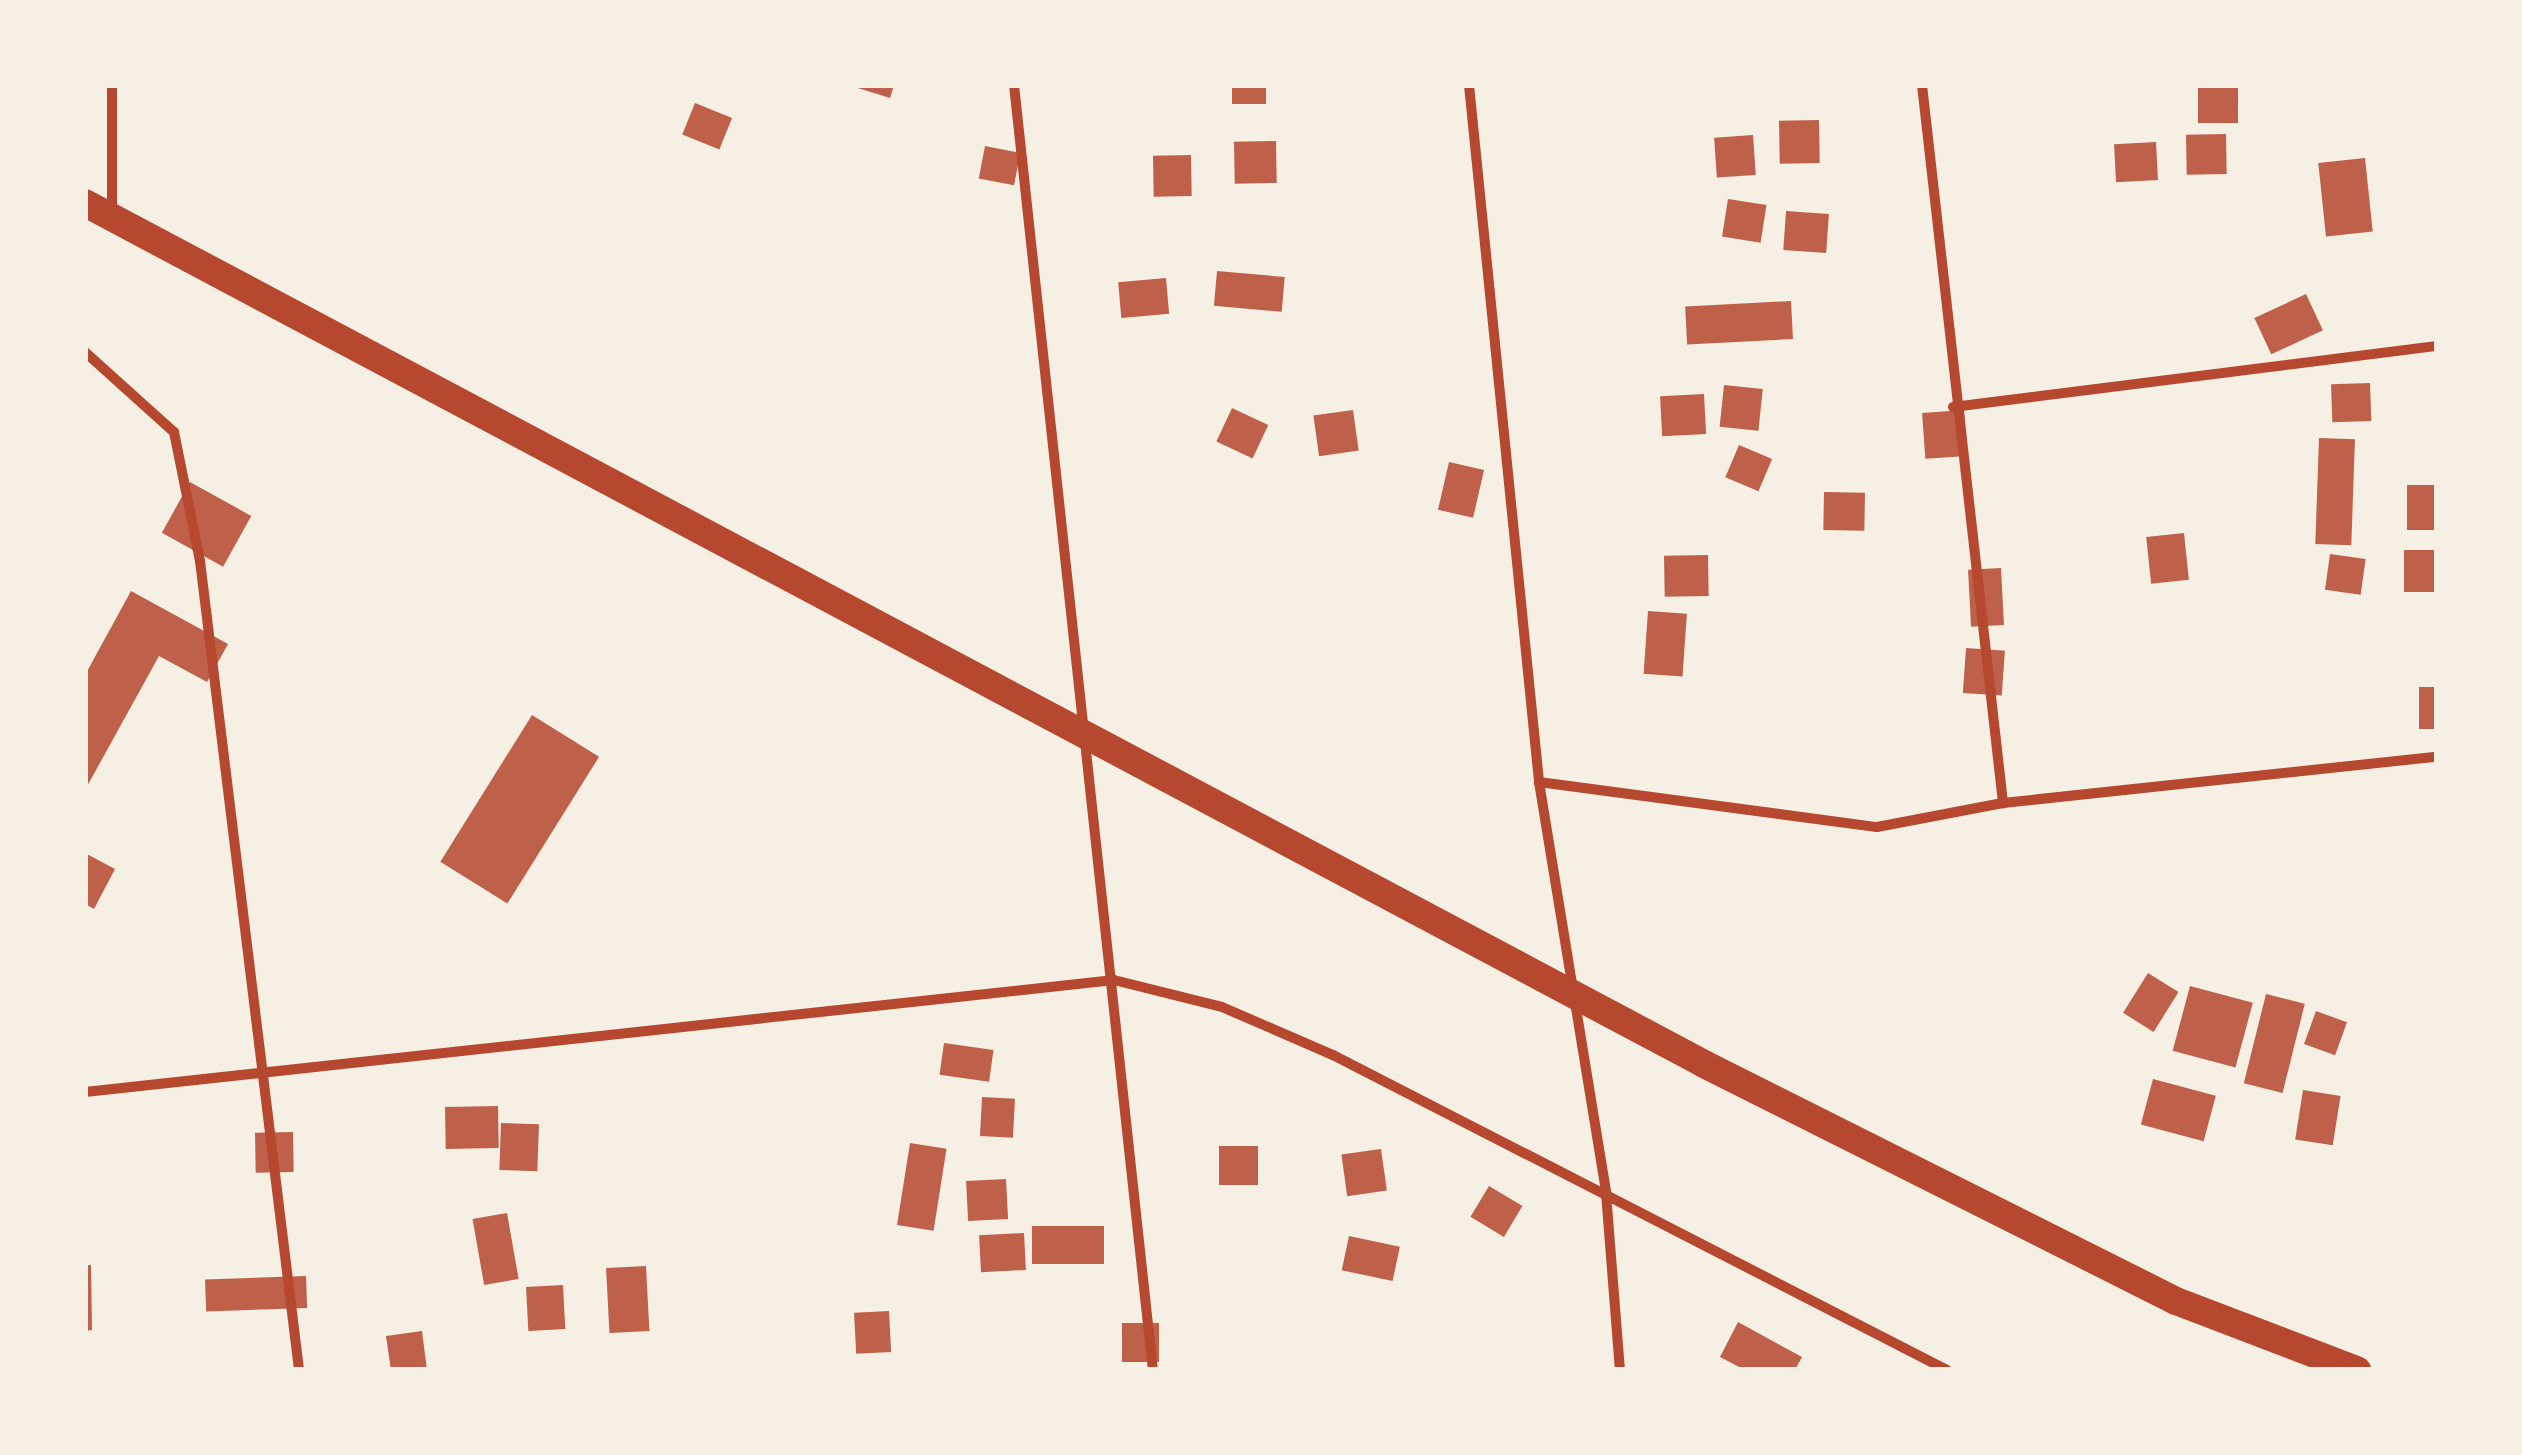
<!DOCTYPE html>
<html>
<head>
<meta charset="utf-8">
<style>
	body { margin:0 }
	#map { position:relative; width:2522px; height:1455px; overflow:hidden; background:#f6efe4; font-family:Mulish,sans-serif }
	div>[style] { position:absolute }
	.building>* { inset:0; background:#bf614a; transform-origin:0 0 }
	.minor>* { height:10px; margin:-5px; padding:0 5px; transform-origin:5px; border-radius:5px; background:#b5482f }
	.trunk>* { height:28px; margin:-14px; padding:0 14px; transform-origin:14px; border-radius:14px; background:#b5482f }
	span { translate:-50% -50%; white-space:nowrap; text-align:center; line-height:1.15; -webkit-text-stroke:10px #f6efe4; paint-order:stroke }
	.frame { position:absolute; inset:0; border:88px solid #f6efe4; pointer-events:none }
</style>
</head>
<body>
<div id="map">
	<div class="building">
		<i style="clip-path:polygon(848px 85px,894px 85px,890px 98px)"></i>
		<i style="left:1232px;top:85px;width:34px;height:19px"></i>
		<i style="left:2198px;top:85px;width:40px;height:38px"></i>
		<i style="left:695px;top:103px;width:40px;height:34px;rotate:22deg"></i>
		<i style="left:1819px;top:120px;width:43px;height:40px;rotate:89deg"></i>
		<i style="left:2226px;top:134px;width:40px;height:40px;rotate:89deg"></i>
		<i style="left:1753px;top:135px;width:40px;height:39px;rotate:86deg"></i>
		<i style="left:1276px;top:141px;width:42px;height:42px;rotate:89deg"></i>
		<i style="left:2156px;top:142px;width:38px;height:42px;rotate:87deg"></i>
		<i style="left:985px;top:146px;width:36px;height:33px;rotate:11deg"></i>
		<i style="left:1191px;top:155px;width:41px;height:38px;rotate:89deg"></i>
		<i style="left:2365px;top:158px;width:74px;height:47px;rotate:84deg"></i>
		<i style="left:1728px;top:199px;width:39px;height:38px;rotate:9deg"></i>
		<i style="left:1786px;top:211px;width:43px;height:39px;rotate:4deg"></i>
		<i style="left:1217px;top:271px;width:68px;height:35px;rotate:5deg"></i>
		<i style="left:1166px;top:278px;width:36px;height:48px;rotate:85deg"></i>
		<i style="left:2306px;top:294px;width:40px;height:57px;rotate:65deg"></i>
		<i style="left:1791px;top:301px;width:38px;height:106px;rotate:87deg"></i>
		<i style="left:2370px;top:383px;width:38px;height:39px;rotate:88deg"></i>
		<i style="left:1724px;top:385px;width:39px;height:42px;rotate:6deg"></i>
		<i style="left:1704px;top:394px;width:40px;height:44px;rotate:87deg"></i>
		<i style="left:1232px;top:408px;width:40px;height:37px;rotate:25deg"></i>
		<i style="left:1353px;top:410px;width:41px;height:40px;rotate:82deg"></i>
		<i style="left:1964px;top:410px;width:46px;height:42px;rotate:86deg"></i>
		<i style="left:2319px;top:438px;width:36px;height:106px;rotate:2deg"></i>
		<i style="left:1739px;top:445px;width:36px;height:35px;rotate:23deg"></i>
		<i style="left:1449px;top:462px;width:36px;height:49px;rotate:13deg"></i>
		<i style="left:190px;top:482px;width:70px;height:58px;rotate:29deg"></i>
		<i style="left:2437px;top:485px;width:45px;height:30px;rotate:90deg"></i>
		<i style="left:1824px;top:492px;width:41px;height:38px;rotate:1deg"></i>
		<i style="left:2184px;top:533px;width:47px;height:38px;rotate:84deg"></i>
		<i style="left:2404px;top:550px;width:33px;height:42px"></i>
		<i style="left:2330px;top:554px;width:36px;height:36px;rotate:8deg"></i>
		<i style="left:1708px;top:555px;width:41px;height:44px;rotate:89deg"></i>
		<i style="left:2001px;top:568px;width:57px;height:33px;rotate:87deg"></i>
		<i style="clip-path:polygon(131px 591px,228px 644px,207px 682px,159px 656px,85px 790px,85px 675px)"></i>
		<i style="left:1648px;top:611px;width:39px;height:63px;rotate:4deg"></i>
		<i style="left:1966px;top:648px;width:39px;height:45px;rotate:4deg"></i>
		<i style="left:2437px;top:687px;width:42px;height:18px;rotate:90deg"></i>
		<i style="left:532px;top:715px;width:79px;height:173px;rotate:32deg"></i>
		<i style="clip-path:polygon(85px 853px,115px 869px,94px 909px,85px 904px)"></i>
		<i style="left:2148px;top:973px;width:36px;height:47px;rotate:32deg"></i>
		<i style="left:2190px;top:986px;width:65px;height:67px;rotate:15deg"></i>
		<i style="left:2266px;top:994px;width:40px;height:92px;rotate:14deg"></i>
		<i style="left:2316px;top:1011px;width:33px;height:35px;rotate:20deg"></i>
		<i style="left:944px;top:1043px;width:50px;height:32px;rotate:8deg"></i>
		<i style="left:2153px;top:1079px;width:65px;height:47px;rotate:15deg"></i>
		<i style="left:2303px;top:1090px;width:38px;height:50px;rotate:9deg"></i>
		<i style="left:982px;top:1097px;width:33px;height:39px;rotate:3deg"></i>
		<i style="left:498px;top:1106px;width:42px;height:53px;rotate:89deg"></i>
		<i style="left:501px;top:1123px;width:38px;height:47px;rotate:2deg"></i>
		<i style="left:293px;top:1132px;width:40px;height:38px;rotate:89deg"></i>
		<i style="left:910px;top:1143px;width:37px;height:83px;rotate:9deg"></i>
		<i style="left:1258px;top:1146px;width:39px;height:39px;rotate:90deg"></i>
		<i style="left:1381px;top:1149px;width:42px;height:40px;rotate:82deg"></i>
		<i style="left:1006px;top:1179px;width:40px;height:40px;rotate:87deg"></i>
		<i style="left:1489px;top:1186px;width:39px;height:36px;rotate:31deg"></i>
		<i style="left:507px;top:1213px;width:67px;height:35px;rotate:80deg"></i>
		<i style="left:1032px;top:1226px;width:72px;height:38px"></i>
		<i style="left:1024px;top:1233px;width:37px;height:45px;rotate:87deg"></i>
		<i style="left:1349px;top:1236px;width:52px;height:35px;rotate:12deg"></i>
		<i style="clip-path:polygon(85px 1265px,91px 1265px,92px 1330px,85px 1331px)"></i>
		<i style="left:646px;top:1266px;width:65px;height:40px;rotate:87deg"></i>
		<i style="left:306px;top:1276px;width:32px;height:101px;rotate:88deg"></i>
		<i style="left:563px;top:1285px;width:44px;height:37px;rotate:87deg"></i>
		<i style="left:889px;top:1311px;width:41px;height:35px;rotate:87deg"></i>
		<i style="clip-path:polygon(1738px 1322px,1802px 1357px,1795px 1370px,1745px 1370px,1720px 1357px)"></i>
		<i style="left:1122px;top:1323px;width:37px;height:39px"></i>
		<i style="clip-path:polygon(422px 1331px,427px 1370px,391px 1370px,386px 1336px)"></i>
	</div>
	<div class="minor">
		<i style="left:112px;top:85px;width:126px;rotate:90deg"></i>
		<i style="left:1014px;top:85px;width:1292px;rotate:83.83deg"></i>
		<i style="left:1469px;top:85px;width:701px;rotate:84.26deg"></i>
		<i style="left:1539px;top:782px;width:416px;rotate:80.7deg"></i>
		<i style="left:1606px;top:1193px;width:178px;rotate:85.5deg"></i>
		<i style="left:1922px;top:85px;width:723px;rotate:83.56deg"></i>
		<i style="left:85px;top:352px;width:120px;rotate:42deg"></i>
		<i style="left:174px;top:432px;width:132px;rotate:78.6deg"></i>
		<i style="left:200px;top:561px;width:815px;rotate:83.02deg"></i>
		<i style="left:1953px;top:407px;width:488px;rotate:-7.2deg"></i>
		<i style="left:1539px;top:782px;width:341px;rotate:7.6deg"></i>
		<i style="left:1877px;top:827px;width:128px;rotate:-10.8deg"></i>
		<i style="left:2003px;top:803px;width:436px;rotate:-6.1deg"></i>
		<i style="left:85px;top:1092px;width:1035px;rotate:-6.21deg"></i>
		<i style="left:1114px;top:980px;width:111px;rotate:14deg"></i>
		<i style="left:1222px;top:1007px;width:121px;rotate:23.4deg"></i>
		<i style="left:1333px;top:1055px;width:690px;rotate:27.16deg"></i>
	</div>
	<div class="trunk">
		<i style="left:85px;top:203px;width:1834px;rotate:28deg"></i>
		<i style="left:1704px;top:1064px;width:528px;rotate:26.66deg"></i>
		<i style="left:2176px;top:1301px;width:194px;rotate:20.9deg"></i>
	</div>
	<div class="frame"></div>
</div>
</body>
</html>
